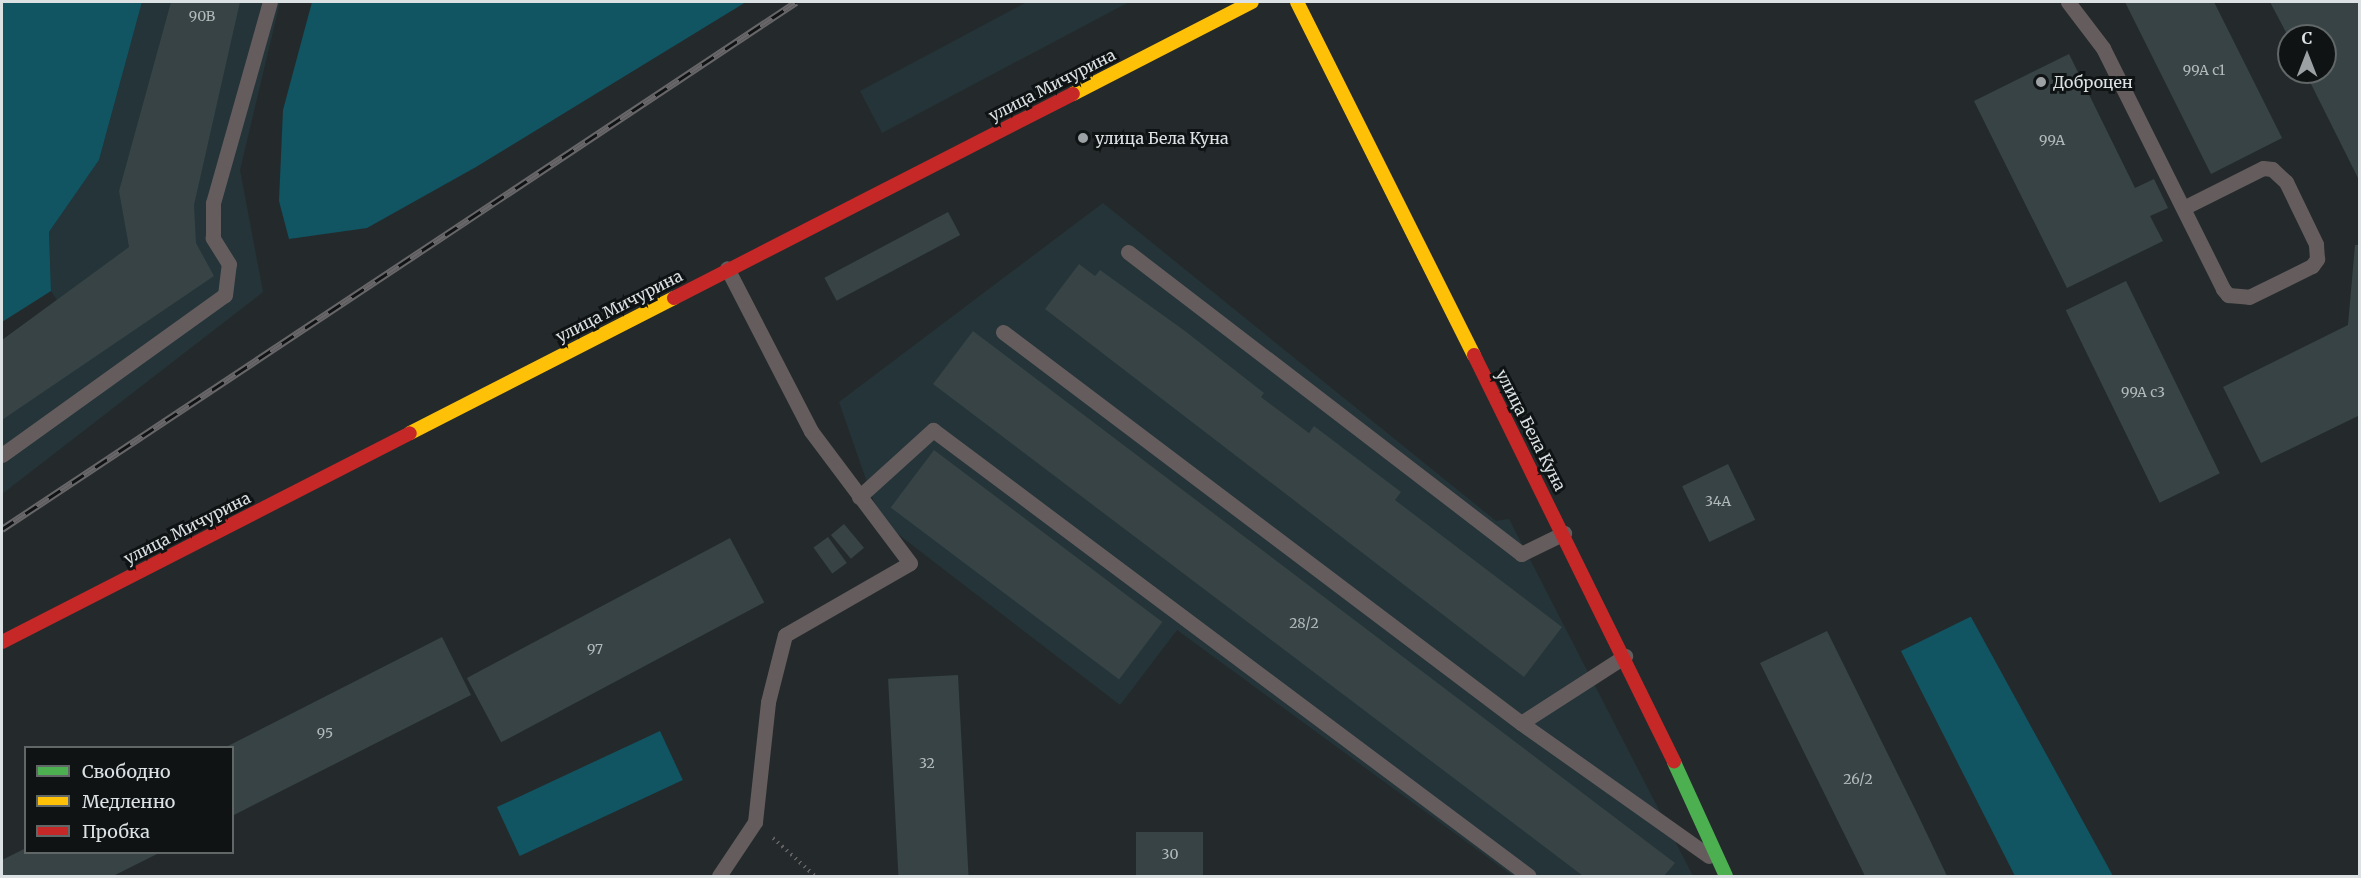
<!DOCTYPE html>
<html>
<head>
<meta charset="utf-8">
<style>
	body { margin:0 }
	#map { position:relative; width:2361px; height:878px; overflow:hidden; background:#242a2c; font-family:Merriweather,serif }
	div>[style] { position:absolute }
	.built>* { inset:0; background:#243439 }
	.green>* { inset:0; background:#115462; transform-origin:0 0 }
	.building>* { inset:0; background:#374345; transform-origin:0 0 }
	.path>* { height:4px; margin-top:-2px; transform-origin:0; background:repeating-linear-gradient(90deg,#636061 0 1.5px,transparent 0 6px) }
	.lane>* { height:15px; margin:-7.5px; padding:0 7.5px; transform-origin:7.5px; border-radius:7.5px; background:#655d5d }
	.fast>* { height:14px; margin:-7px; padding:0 7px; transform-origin:7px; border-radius:7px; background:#4caf50 }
	.slow>* { height:14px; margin:-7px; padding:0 7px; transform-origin:7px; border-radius:7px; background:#ffc107 }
	.jam>* { height:14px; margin:-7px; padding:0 7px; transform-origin:7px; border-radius:7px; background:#c62828 }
	.rail>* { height:7px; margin-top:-3.5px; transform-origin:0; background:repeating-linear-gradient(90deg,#0f1314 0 14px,#686668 0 28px); box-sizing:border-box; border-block:2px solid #686668 }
	.dots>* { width:16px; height:16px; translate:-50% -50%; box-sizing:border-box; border:3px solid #0f1314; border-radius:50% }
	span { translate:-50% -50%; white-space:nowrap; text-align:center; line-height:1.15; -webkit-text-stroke:6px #0f1314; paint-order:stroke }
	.number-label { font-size:14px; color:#b3babc }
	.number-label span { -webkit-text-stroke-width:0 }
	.poi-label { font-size:16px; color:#dce2e4 }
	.left { translate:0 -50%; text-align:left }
	.street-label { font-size:16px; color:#dce2e4 }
	.frame { position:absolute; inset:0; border:3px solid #dce2e4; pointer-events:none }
	.legend { position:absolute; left:24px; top:746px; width:210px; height:108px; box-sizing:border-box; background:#0f1314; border:2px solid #616667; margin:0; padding:8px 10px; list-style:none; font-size:18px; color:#dce2e4 }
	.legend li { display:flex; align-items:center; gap:12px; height:30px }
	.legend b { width:30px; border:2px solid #616667 }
	.north { position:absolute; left:2277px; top:24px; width:60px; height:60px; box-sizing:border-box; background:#0f1314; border:2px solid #616667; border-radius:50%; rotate:0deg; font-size:16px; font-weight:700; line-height:24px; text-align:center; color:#dce2e4 }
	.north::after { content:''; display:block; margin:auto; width:21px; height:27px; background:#9ca2a4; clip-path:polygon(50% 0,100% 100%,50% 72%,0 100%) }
</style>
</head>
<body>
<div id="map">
	<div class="built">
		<i style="clip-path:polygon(142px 2px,280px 2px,240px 170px,263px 292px,2px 494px,2px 340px,57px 300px,51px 291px,49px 232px,99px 160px)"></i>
		<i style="clip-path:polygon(1027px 2px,1129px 2px,882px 133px,860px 91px)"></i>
		<i style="clip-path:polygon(1103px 203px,1496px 521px,1509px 519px,1693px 876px,1513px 876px,1177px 630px,1120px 705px,890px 528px,875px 505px,839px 402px)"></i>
	</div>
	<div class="green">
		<i style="clip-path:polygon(2px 2px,142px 2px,99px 160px,49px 232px,51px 291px,2px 322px)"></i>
		<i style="clip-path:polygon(312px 2px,746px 2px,476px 167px,367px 228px,289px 239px,279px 201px,283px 110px)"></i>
		<i style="clip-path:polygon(1970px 617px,1971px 617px,2113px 876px,2015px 876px,1901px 651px)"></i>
		<i style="left:660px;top:731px;width:54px;height:180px;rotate:65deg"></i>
	</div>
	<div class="building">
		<i style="clip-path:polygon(171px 2px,240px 2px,194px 205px,196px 243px,214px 276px,2px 420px,2px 340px,129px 247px,119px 191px)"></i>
		<i style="clip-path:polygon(2125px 2px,2214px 2px,2282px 138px,2211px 174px)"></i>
		<i style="clip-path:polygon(2270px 2px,2360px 2px,2360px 182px,2305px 72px,2325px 72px,2325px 36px,2288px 36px)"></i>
		<i style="clip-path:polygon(2069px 54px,2135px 188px,2154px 179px,2168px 208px,2150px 216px,2163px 241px,2067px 288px,1974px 101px)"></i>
		<i style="left:948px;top:212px;width:26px;height:140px;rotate:62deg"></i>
		<i style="clip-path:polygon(2355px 245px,2360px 245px,2360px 415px,2261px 463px,2223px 387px,2348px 325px)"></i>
		<i style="clip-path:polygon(1079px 264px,1095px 276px,1100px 270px,1185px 331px,1264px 393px,1261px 397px,1309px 433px,1314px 426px,1401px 492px,1395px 500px,1562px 627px,1524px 677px,1045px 309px)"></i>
		<i style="left:2126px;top:281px;width:214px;height:67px;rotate:64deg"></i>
		<i style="clip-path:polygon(973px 331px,1675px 863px,1664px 876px,1583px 876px,933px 384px)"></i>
		<i style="left:934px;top:450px;width:286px;height:72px;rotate:37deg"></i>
		<i style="left:1728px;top:464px;width:62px;height:51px;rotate:64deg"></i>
		<i style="left:844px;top:524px;width:31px;height:17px;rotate:50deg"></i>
		<i style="left:828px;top:537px;width:32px;height:18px;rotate:54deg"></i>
		<i style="left:730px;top:538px;width:73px;height:298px;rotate:62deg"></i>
		<i style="clip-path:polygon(1827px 631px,1916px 811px,1947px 876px,1865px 876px,1760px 663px)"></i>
		<i style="clip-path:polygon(442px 637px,471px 695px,232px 816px,232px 748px,224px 748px)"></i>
		<i style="left:958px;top:675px;width:201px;height:70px;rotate:87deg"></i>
		<i style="left:1136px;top:832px;width:67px;height:44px"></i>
		<i style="clip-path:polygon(26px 848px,26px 852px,161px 852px,113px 876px,2px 876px,2px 860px)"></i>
	</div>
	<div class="path">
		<i style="left:773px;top:838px;width:57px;rotate:42.1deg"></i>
	</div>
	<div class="lane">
		<i style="left:2068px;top:2px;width:58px;rotate:52.7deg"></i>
		<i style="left:2103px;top:48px;width:269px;rotate:63.5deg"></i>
		<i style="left:2223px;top:289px;width:8px;rotate:50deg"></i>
		<i style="left:2228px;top:295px;width:21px;rotate:5deg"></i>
		<i style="left:2249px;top:297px;width:70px;rotate:-26.2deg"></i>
		<i style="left:2312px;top:266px;width:9px;rotate:-54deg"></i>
		<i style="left:2317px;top:259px;width:15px;rotate:-94deg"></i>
		<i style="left:2316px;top:244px;width:69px;rotate:-115.8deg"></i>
		<i style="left:2286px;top:182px;width:19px;rotate:-137deg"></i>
		<i style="left:2272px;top:169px;width:9px;rotate:-174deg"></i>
		<i style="left:2263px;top:168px;width:89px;rotate:153.4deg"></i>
		<i style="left:1128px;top:252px;width:496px;rotate:37.5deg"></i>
		<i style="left:1521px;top:554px;width:48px;rotate:-26deg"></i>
		<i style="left:1003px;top:332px;width:649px;rotate:37.05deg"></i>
		<i style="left:1521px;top:723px;width:230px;rotate:35.3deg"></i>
		<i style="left:2px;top:455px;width:274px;rotate:-35.7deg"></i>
		<i style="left:225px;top:295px;width:31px;rotate:-83deg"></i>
		<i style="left:229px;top:264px;width:31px;rotate:-122deg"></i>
		<i style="left:213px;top:238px;width:35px;rotate:-90deg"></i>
		<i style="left:213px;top:203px;width:209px;rotate:-74.2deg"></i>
		<i style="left:859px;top:497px;width:100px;rotate:-42.2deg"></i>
		<i style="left:933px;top:430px;width:744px;rotate:36.81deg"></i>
		<i style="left:1521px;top:723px;width:124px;rotate:-32.8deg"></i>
		<i style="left:719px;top:876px;width:65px;rotate:-56.3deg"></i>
		<i style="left:755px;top:822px;width:121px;rotate:-83.8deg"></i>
		<i style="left:768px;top:702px;width:69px;rotate:-75.8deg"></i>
		<i style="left:785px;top:635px;width:144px;rotate:-29.9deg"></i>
		<i style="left:910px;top:563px;width:165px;rotate:-126.9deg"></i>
		<i style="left:811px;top:431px;width:183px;rotate:-117.3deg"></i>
	</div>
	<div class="fast">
		<i style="left:1674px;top:762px;width:125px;rotate:65.5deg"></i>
	</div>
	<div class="slow">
		<i style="left:1297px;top:2px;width:395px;rotate:63.4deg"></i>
		<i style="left:1073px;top:94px;width:201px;rotate:-27.2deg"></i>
		<i style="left:410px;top:433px;width:297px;rotate:-27.1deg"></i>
	</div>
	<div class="jam">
		<i style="left:674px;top:298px;width:448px;rotate:-27.1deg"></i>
		<i style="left:1474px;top:355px;width:453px;rotate:63.8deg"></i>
		<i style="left:2px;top:642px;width:458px;rotate:-27.1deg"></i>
	</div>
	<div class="rail">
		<i style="left:2px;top:529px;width:953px;rotate:-33.57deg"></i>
	</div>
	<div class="dots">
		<i style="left:2041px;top:82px;background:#9ca2a4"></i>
		<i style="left:1083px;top:138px;background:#9ca2a4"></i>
	</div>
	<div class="number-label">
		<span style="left:202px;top:16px">90В</span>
		<span style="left:2204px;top:70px">99А с1</span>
		<span style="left:2052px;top:140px">99А</span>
		<span style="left:2143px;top:392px">99А с3</span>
		<span style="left:1718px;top:501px">34А</span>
		<span style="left:1304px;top:623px">28/2</span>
		<span style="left:595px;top:649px">97</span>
		<span style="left:325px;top:733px">95</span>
		<span style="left:927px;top:763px">32</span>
		<span style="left:1858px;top:779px">26/2</span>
		<span style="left:1170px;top:854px">30</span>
	</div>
	<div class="poi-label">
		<span class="left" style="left:2053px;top:82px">Доброцен</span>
		<span class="left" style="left:1095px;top:138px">улица Бела Куна</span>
	</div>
	<div class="street-label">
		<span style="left:1052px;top:85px;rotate:-27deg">улица Мичурина</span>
		<span style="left:619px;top:306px;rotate:-27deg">улица Мичурина</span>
		<span style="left:1531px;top:430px;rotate:63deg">улица Бела Куна</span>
		<span style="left:187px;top:528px;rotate:-27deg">улица Мичурина</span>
	</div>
	<div class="frame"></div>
	<ul class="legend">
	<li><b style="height:8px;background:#4caf50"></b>Свободно</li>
	<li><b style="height:8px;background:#ffc107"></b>Медленно</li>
	<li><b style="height:8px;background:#c62828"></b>Пробка</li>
	</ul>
	<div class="north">С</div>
</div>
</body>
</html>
